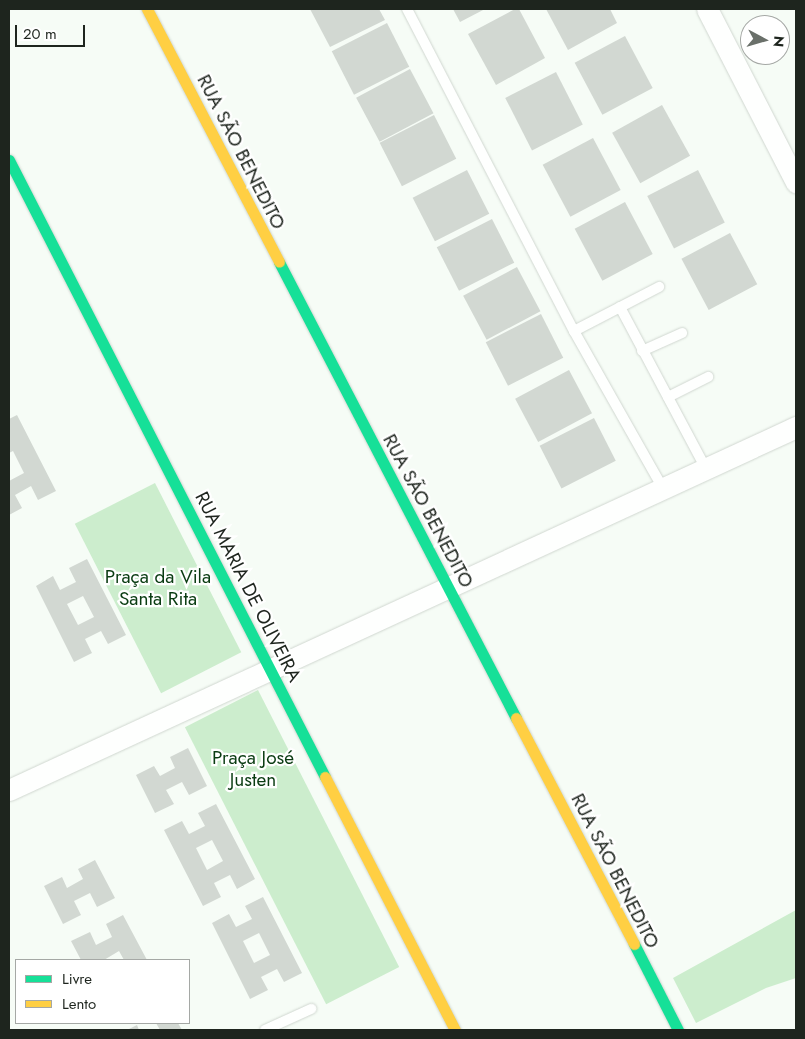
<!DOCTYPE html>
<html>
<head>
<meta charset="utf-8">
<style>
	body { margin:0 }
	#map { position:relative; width:805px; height:1039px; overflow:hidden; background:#f6fcf6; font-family:Jost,sans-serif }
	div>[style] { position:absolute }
	.green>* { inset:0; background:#ccedcd; transform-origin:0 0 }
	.building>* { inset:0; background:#d2d8d2; transform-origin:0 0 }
	.roads { filter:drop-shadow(0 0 1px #d0d7d0) drop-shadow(0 0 1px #d0d7d0) }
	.lane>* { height:10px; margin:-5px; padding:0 5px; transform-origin:5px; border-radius:5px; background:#fefffe }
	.street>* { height:21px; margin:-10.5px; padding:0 10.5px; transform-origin:10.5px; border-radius:10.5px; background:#fefffe }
	.fast>* { height:11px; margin:-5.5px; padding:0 5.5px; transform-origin:5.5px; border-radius:5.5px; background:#16e098 }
	.slow>* { height:11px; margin:-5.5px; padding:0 5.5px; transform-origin:5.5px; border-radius:5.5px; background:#ffcf43 }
	span { translate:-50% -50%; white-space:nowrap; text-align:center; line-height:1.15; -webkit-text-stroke:4.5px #fff; paint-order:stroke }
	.street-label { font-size:19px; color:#1e251e }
	.park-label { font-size:19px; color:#0a3c12 }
	.frame { position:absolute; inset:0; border:10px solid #1e251e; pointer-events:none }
	.legend { position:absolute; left:15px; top:959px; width:175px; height:65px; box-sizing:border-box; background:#fff; border:1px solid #a5a8a5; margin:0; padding:6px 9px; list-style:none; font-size:15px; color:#1e251e }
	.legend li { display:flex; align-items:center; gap:10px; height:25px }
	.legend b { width:25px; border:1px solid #a5a8a5 }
	.north { position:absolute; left:740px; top:15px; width:50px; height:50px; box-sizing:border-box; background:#fff; border:1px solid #a5a8a5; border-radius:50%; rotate:96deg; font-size:14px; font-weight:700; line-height:20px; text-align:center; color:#1e251e }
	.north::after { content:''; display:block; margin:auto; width:18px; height:22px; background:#6a706a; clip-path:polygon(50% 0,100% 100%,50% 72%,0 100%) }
	.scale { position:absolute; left:15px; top:25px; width:70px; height:22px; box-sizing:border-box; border:2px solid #1e251e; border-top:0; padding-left:6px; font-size:15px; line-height:18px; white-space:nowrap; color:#1e251e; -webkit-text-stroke:4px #fff; paint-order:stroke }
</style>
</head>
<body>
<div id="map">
	<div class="green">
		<i style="left:155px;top:483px;width:190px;height:90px;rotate:63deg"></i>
		<i style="left:258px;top:690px;width:311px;height:82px;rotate:63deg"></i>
		<i style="clip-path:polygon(796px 910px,796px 978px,766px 988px,696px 1023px,673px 978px)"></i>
	</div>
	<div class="building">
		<i style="clip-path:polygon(310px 9px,379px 9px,385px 20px,330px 47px)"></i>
		<i style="clip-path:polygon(453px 9px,485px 9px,460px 22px)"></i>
		<i style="clip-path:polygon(515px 9px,519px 9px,545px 58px,496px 85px,468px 34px)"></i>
		<i style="clip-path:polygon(546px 9px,610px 9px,617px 23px,568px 50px)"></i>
		<i style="left:387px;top:23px;width:49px;height:62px;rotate:63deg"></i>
		<i style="left:625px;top:36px;width:59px;height:57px;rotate:62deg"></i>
		<i style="left:410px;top:69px;width:50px;height:61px;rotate:62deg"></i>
		<i style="left:556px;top:72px;width:59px;height:57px;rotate:63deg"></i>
		<i style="left:662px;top:105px;width:58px;height:57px;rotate:61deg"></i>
		<i style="left:434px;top:115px;width:49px;height:61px;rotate:63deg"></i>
		<i style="left:593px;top:138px;width:59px;height:57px;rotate:62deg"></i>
		<i style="left:467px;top:170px;width:49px;height:61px;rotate:63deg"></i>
		<i style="left:698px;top:170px;width:59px;height:57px;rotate:63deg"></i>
		<i style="left:625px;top:202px;width:59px;height:57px;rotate:62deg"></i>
		<i style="left:492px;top:219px;width:49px;height:62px;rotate:63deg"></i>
		<i style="left:730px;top:233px;width:58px;height:55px;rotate:62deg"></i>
		<i style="left:517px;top:267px;width:50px;height:61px;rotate:62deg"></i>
		<i style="left:541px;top:314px;width:49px;height:62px;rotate:63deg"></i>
		<i style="left:569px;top:370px;width:49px;height:61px;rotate:62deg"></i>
		<i style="clip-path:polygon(17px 415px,56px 491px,38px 500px,31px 486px,15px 495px,22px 508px,9px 515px,9px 481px,24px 473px,13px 451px,9px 453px,9px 419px)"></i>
		<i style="left:594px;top:418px;width:48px;height:61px;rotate:63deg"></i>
		<i style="clip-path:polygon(evenodd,87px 559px,126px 635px,108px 644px,101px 631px,85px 639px,92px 653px,74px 662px,36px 586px,53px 576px,60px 590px,76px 582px,69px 568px,87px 559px,83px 596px,94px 617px,78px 625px,67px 604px,83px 596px)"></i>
		<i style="clip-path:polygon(188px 748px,207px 786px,189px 795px,182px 782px,166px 790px,174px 804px,155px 813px,136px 775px,154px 766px,160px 776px,175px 768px,170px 757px)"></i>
		<i style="clip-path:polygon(evenodd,216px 804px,255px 879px,237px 889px,230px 875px,214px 883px,221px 897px,203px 906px,164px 830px,182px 821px,189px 834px,205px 826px,198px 813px,216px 804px,212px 840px,223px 861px,207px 870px,196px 848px,212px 840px)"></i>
		<i style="clip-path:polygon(95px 860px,115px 898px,97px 907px,90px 893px,74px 901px,81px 915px,63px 924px,44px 886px,62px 877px,67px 888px,83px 879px,78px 869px)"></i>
		<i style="clip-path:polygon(evenodd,263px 897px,302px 973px,284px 982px,277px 969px,261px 977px,268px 990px,250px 999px,212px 923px,229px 914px,236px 927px,252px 919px,245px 906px,263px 897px,259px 933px,270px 955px,254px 963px,243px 941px,259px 933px)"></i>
		<i style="clip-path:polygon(123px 915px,147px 960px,124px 960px,119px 951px,104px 960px,81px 960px,71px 941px,90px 932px,96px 945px,112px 937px,106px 924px)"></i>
		<i style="clip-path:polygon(156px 1023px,178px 1023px,182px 1030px,160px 1030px)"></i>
		<i style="clip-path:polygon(137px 1025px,139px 1030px,127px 1030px)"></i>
	</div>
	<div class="roads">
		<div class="lane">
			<i style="left:407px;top:9px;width:363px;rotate:62.6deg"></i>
			<i style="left:574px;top:331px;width:180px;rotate:60.5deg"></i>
			<i style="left:620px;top:307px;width:183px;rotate:62deg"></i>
			<i style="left:574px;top:331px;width:96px;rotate:-27.4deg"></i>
			<i style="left:642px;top:351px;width:44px;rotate:-24.2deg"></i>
			<i style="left:668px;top:397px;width:45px;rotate:-26.6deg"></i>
			<i style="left:265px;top:1030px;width:51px;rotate:-24.5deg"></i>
		</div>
		<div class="street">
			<i style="left:707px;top:9px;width:195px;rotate:62.8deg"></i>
			<i style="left:9px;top:790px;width:867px;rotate:-24.76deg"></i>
		</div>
		<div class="fast">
			<i style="left:9px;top:160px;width:693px;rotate:62.88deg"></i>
			<i style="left:279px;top:262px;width:514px;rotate:62.54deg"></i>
			<i style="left:634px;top:944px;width:97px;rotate:62.9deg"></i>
		</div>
		<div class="slow">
			<i style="left:147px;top:9px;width:285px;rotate:62.4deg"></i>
			<i style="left:516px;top:718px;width:255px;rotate:62.4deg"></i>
			<i style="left:325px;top:777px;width:284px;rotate:62.8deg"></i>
		</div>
	</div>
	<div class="street-label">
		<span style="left:241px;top:152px;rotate:63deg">RUA SÃO BENEDITO</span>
		<span style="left:428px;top:511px;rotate:62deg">RUA SÃO BENEDITO</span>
		<span style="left:248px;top:587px;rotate:63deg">RUA MARIA DE OLIVEIRA</span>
		<span style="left:615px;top:871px;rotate:63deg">RUA SÃO BENEDITO</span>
	</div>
	<div class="park-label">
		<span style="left:158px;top:588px">Praça da Vila<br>Santa Rita</span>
		<span style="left:253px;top:769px">Praça José<br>Justen</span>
	</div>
	<div class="frame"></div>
	<ul class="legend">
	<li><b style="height:6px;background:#16e098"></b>Livre</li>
	<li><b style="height:6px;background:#ffcf43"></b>Lento</li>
	</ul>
	<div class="north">N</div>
	<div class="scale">20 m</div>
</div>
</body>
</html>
